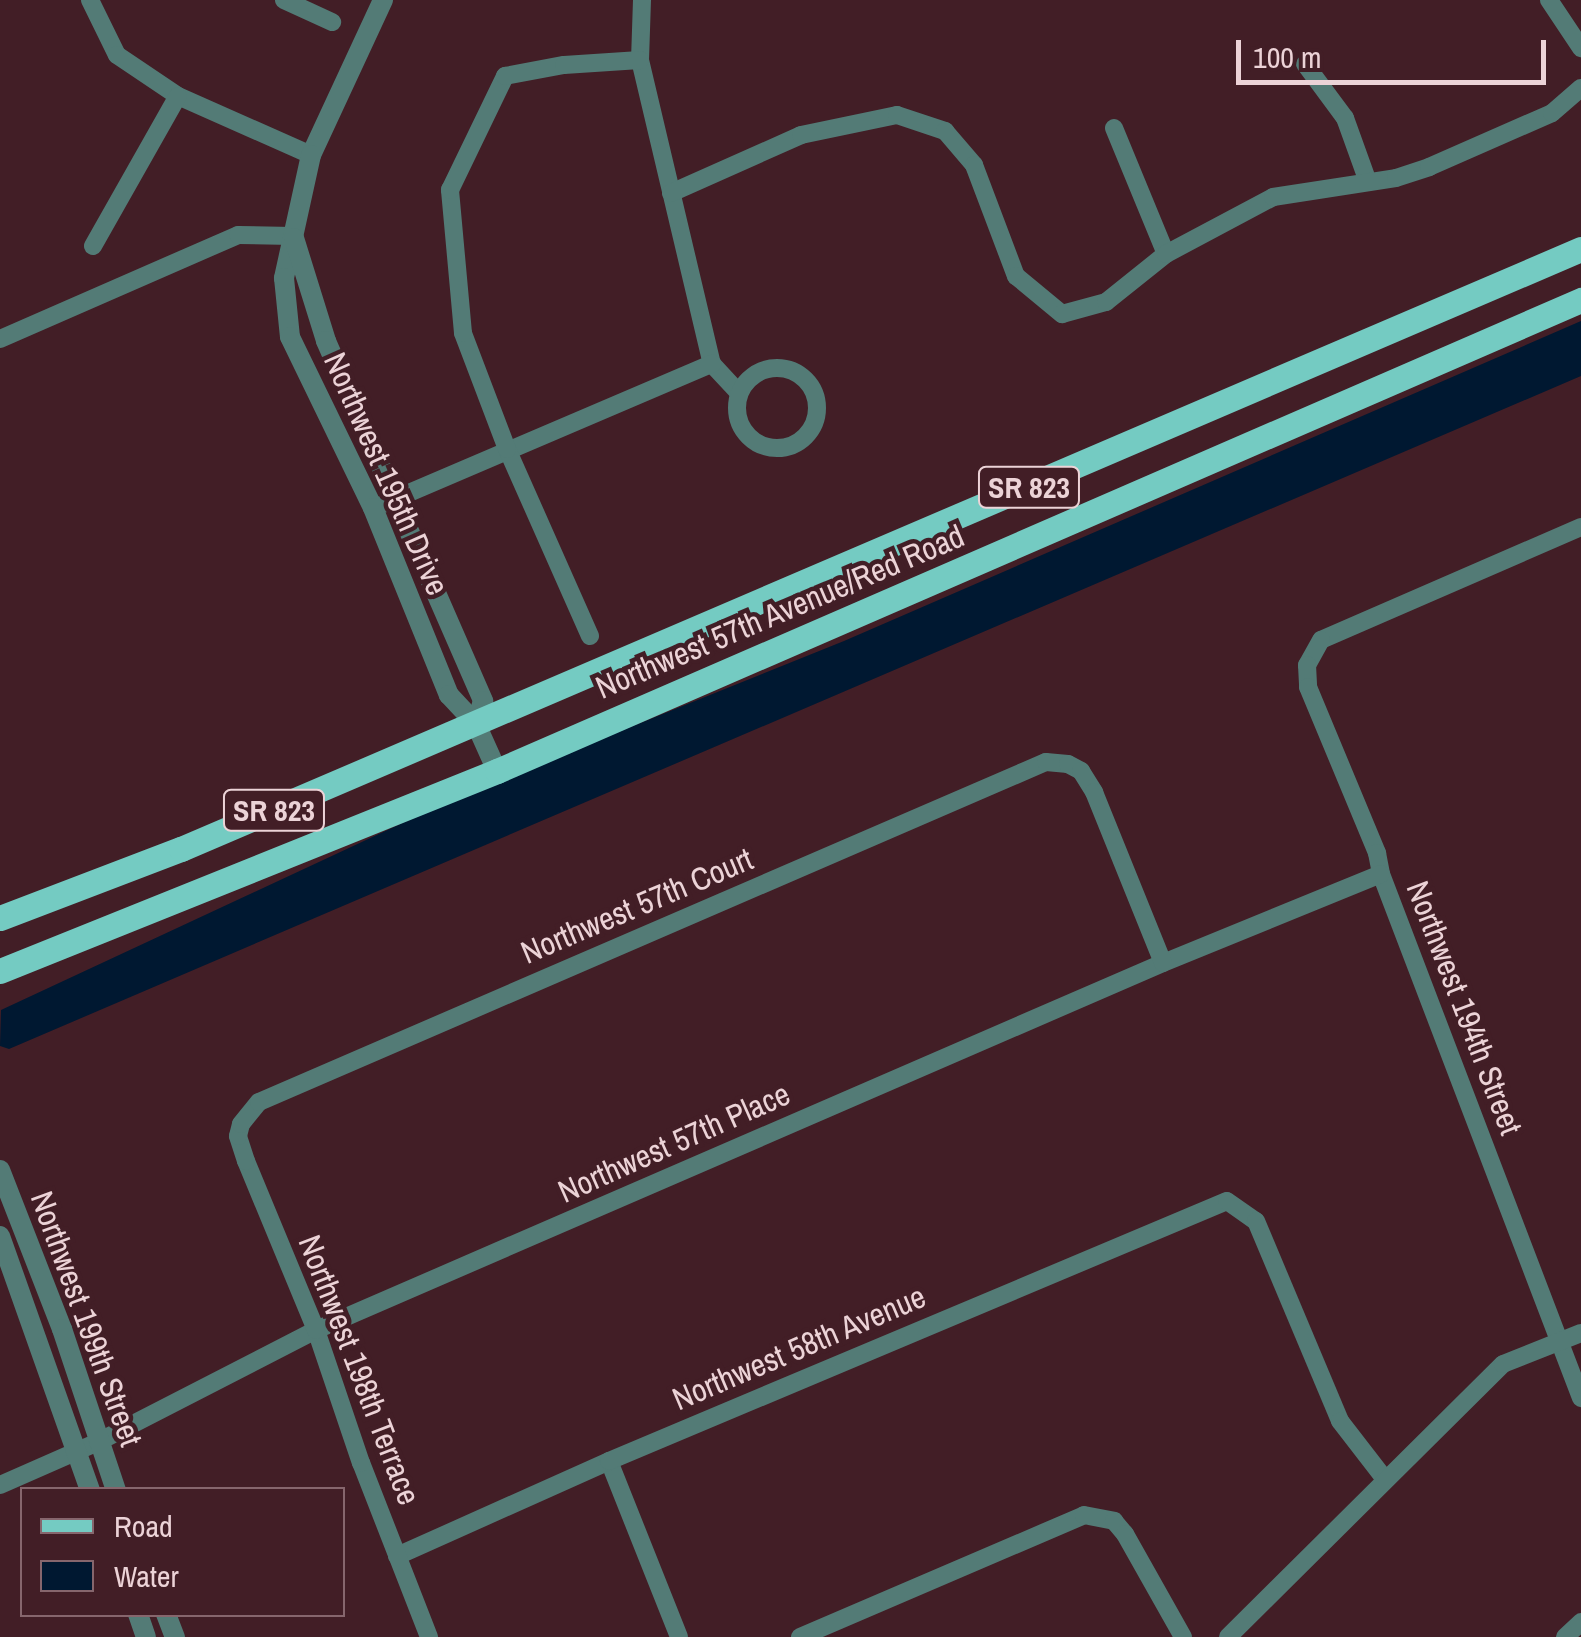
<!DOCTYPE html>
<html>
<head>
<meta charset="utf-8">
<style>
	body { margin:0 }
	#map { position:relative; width:1581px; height:1637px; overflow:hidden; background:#421e26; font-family:"Archivo Narrow",sans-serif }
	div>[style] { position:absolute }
	.water>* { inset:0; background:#001831 }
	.minor>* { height:18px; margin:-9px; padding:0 9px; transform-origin:9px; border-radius:9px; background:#537b76 }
	.minor>.ring { margin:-9px; padding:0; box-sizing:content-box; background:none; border:18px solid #537b76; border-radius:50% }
	.tertiary>* { height:20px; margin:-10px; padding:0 10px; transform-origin:10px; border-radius:10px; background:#537b76 }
	.primary>* { height:25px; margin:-12.5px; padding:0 12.5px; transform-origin:12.5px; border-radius:12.5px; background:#74cbc2 }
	span { translate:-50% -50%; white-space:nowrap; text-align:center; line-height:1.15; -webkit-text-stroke:9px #421e26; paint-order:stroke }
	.shield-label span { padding:2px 8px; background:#421e26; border:2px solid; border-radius:8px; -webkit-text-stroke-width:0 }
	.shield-label { font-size:30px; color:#ecd3d7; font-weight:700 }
	.street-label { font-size:32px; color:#ecd3d7 }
	.legend { position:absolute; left:20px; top:1487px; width:325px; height:130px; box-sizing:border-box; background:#421e26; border:2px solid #86666d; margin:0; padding:12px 18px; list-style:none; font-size:30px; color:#ecd3d7 }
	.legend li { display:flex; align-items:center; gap:20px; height:50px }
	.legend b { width:50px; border:2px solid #86666d }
	.scale { position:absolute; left:1236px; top:40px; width:310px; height:45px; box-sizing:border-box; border:5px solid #ecd3d7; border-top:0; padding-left:12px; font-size:30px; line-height:35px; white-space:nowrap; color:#ecd3d7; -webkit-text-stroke:8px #421e26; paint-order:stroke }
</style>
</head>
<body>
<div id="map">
	<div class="water">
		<i style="clip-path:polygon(1581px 321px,1581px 376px,9px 1049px,0 1046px,1px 1010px,469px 792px,844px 641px)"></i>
	</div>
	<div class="minor">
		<i style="left:90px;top:0;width:61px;rotate:63.9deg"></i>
		<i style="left:117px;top:55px;width:73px;rotate:33.9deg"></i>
		<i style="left:178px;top:96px;width:145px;rotate:23.9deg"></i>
		<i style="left:284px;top:0;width:53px;rotate:24.6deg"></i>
		<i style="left:642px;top:0;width:60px;rotate:91.9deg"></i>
		<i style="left:640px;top:60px;width:312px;rotate:76.7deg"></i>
		<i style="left:712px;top:364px;width:37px;rotate:47deg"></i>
		<i style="left:1549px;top:0;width:58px;rotate:56.3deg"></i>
		<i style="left:1305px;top:64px;width:67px;rotate:53.5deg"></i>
		<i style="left:1345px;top:118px;width:68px;rotate:70.2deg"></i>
		<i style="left:1114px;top:128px;width:136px;rotate:67.6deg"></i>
		<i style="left:671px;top:193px;width:142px;rotate:-24deg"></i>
		<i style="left:801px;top:135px;width:98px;rotate:-11.8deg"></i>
		<i style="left:897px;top:115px;width:51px;rotate:18.4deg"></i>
		<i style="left:945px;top:131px;width:45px;rotate:49.5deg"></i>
		<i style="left:974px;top:165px;width:119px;rotate:69.3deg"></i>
		<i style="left:1016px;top:276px;width:60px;rotate:39.6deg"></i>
		<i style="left:1062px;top:314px;width:46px;rotate:-15.3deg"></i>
		<i style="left:1106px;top:302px;width:77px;rotate:-38.7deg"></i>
		<i style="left:1166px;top:254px;width:121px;rotate:-28deg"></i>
		<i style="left:1273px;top:197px;width:124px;rotate:-8.8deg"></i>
		<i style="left:1396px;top:178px;width:35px;rotate:-18deg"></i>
		<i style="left:1429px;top:167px;width:134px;rotate:-23.7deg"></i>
		<i style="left:1552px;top:113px;width:38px;rotate:-41deg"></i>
		<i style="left:93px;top:246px;width:172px;rotate:-60.5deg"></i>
		<i style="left:0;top:339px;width:260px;rotate:-23.6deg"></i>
		<i style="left:238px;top:235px;width:55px;rotate:1deg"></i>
		<i class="ring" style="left:737px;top:368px;width:62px;height:62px"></i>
		<i style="left:383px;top:504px;width:358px;rotate:-23.1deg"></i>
		<i style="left:1581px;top:527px;width:283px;rotate:156.5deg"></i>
		<i style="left:1321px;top:640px;width:29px;rotate:119deg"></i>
		<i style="left:1307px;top:665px;width:22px;rotate:87deg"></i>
		<i style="left:1308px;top:687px;width:180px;rotate:67.4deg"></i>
		<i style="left:1377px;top:853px;width:21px;rotate:79deg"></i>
		<i style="left:1381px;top:874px;width:561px;rotate:69.11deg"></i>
		<i style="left:590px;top:636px;width:205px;rotate:-113.9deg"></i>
		<i style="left:507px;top:449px;width:124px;rotate:-110.8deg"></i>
		<i style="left:463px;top:333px;width:144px;rotate:-95.2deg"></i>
		<i style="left:450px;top:190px;width:127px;rotate:-64.2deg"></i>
		<i style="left:505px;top:76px;width:60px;rotate:-10.6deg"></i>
		<i style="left:564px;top:65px;width:76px;rotate:-3.8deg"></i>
		<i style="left:609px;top:1461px;width:189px;rotate:68.3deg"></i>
		<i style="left:0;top:1485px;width:107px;rotate:-23.7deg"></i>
		<i style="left:98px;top:1442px;width:245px;rotate:-27.2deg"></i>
		<i style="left:316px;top:1330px;width:923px;rotate:-23.43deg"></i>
		<i style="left:1163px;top:963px;width:235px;rotate:-22.2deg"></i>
		<i style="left:397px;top:1556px;width:232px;rotate:-24.1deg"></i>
		<i style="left:609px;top:1461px;width:670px;rotate:-22.82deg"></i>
		<i style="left:1227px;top:1201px;width:35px;rotate:35deg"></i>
		<i style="left:1256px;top:1221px;width:217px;rotate:67.2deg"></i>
		<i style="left:1340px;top:1421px;width:72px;rotate:52.3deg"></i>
		<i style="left:429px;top:1637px;width:187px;rotate:-111.3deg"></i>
		<i style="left:361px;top:1463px;width:140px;rotate:-108.7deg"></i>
		<i style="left:316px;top:1330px;width:183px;rotate:-112.5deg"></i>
		<i style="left:246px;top:1161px;width:26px;rotate:-108deg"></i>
		<i style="left:238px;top:1136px;width:12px;rotate:-76deg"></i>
		<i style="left:241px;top:1124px;width:28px;rotate:-51deg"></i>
		<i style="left:259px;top:1102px;width:857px;rotate:-23.37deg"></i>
		<i style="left:1046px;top:762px;width:22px;rotate:5deg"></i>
		<i style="left:1068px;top:764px;width:15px;rotate:28deg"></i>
		<i style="left:1081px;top:771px;width:25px;rotate:58deg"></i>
		<i style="left:1094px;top:792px;width:184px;rotate:68deg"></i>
		<i style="left:800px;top:1637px;width:309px;rotate:-23.2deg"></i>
		<i style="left:1084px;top:1515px;width:31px;rotate:11deg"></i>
		<i style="left:1114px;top:1521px;width:17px;rotate:50deg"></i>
		<i style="left:1125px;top:1534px;width:118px;rotate:60.6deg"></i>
		<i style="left:1228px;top:1637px;width:387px;rotate:-44.8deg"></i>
		<i style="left:1503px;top:1364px;width:84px;rotate:-21.7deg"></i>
		<i style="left:1565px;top:1637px;width:22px;rotate:-43deg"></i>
	</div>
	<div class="tertiary">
		<i style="left:383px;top:0;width:171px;rotate:114.9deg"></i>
		<i style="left:311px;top:155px;width:126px;rotate:102.4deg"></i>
		<i style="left:284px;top:278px;width:59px;rotate:84.2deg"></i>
		<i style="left:290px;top:337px;width:190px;rotate:64.1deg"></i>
		<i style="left:373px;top:508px;width:202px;rotate:67.9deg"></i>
		<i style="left:449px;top:695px;width:40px;rotate:47deg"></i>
		<i style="left:476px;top:724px;width:51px;rotate:65.9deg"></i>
		<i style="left:294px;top:238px;width:108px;rotate:72.7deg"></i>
		<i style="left:326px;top:341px;width:393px;rotate:66.4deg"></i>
		<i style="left:483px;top:701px;width:24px;rotate:107deg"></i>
		<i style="left:0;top:1170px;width:171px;rotate:68.7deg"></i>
		<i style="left:62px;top:1329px;width:170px;rotate:71.5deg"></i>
		<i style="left:0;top:1236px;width:269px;rotate:70.5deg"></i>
		<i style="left:138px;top:1614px;width:24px;rotate:71deg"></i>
		<i style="left:166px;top:1614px;width:25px;rotate:69deg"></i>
	</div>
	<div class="primary">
		<i style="left:0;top:918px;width:194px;rotate:-20.9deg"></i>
		<i style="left:181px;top:849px;width:1523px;rotate:-23.2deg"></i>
		<i style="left:0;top:971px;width:536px;rotate:-21.92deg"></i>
		<i style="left:497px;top:771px;width:1182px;rotate:-23.49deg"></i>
	</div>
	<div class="shield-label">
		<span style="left:1029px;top:487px">SR 823</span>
		<span style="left:274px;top:810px">SR 823</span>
	</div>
	<div class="street-label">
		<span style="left:386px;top:474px;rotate:66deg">Northwest 195th Drive</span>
		<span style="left:780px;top:612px;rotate:-23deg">Northwest 57th Avenue/Red Road</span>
		<span style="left:637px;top:906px;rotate:-23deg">Northwest 57th Court</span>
		<span style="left:1464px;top:1008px;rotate:69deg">Northwest 194th Street</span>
		<span style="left:674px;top:1143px;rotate:-24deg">Northwest 57th Place</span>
		<span style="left:86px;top:1319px;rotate:70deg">Northwest 199th Street</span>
		<span style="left:799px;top:1348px;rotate:-23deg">Northwest 58th Avenue</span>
		<span style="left:359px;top:1370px;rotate:69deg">Northwest 198th Terrace</span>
	</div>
	<ul class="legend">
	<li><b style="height:12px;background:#74cbc2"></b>Road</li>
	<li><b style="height:28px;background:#001831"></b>Water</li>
	</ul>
	<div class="scale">100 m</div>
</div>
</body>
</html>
